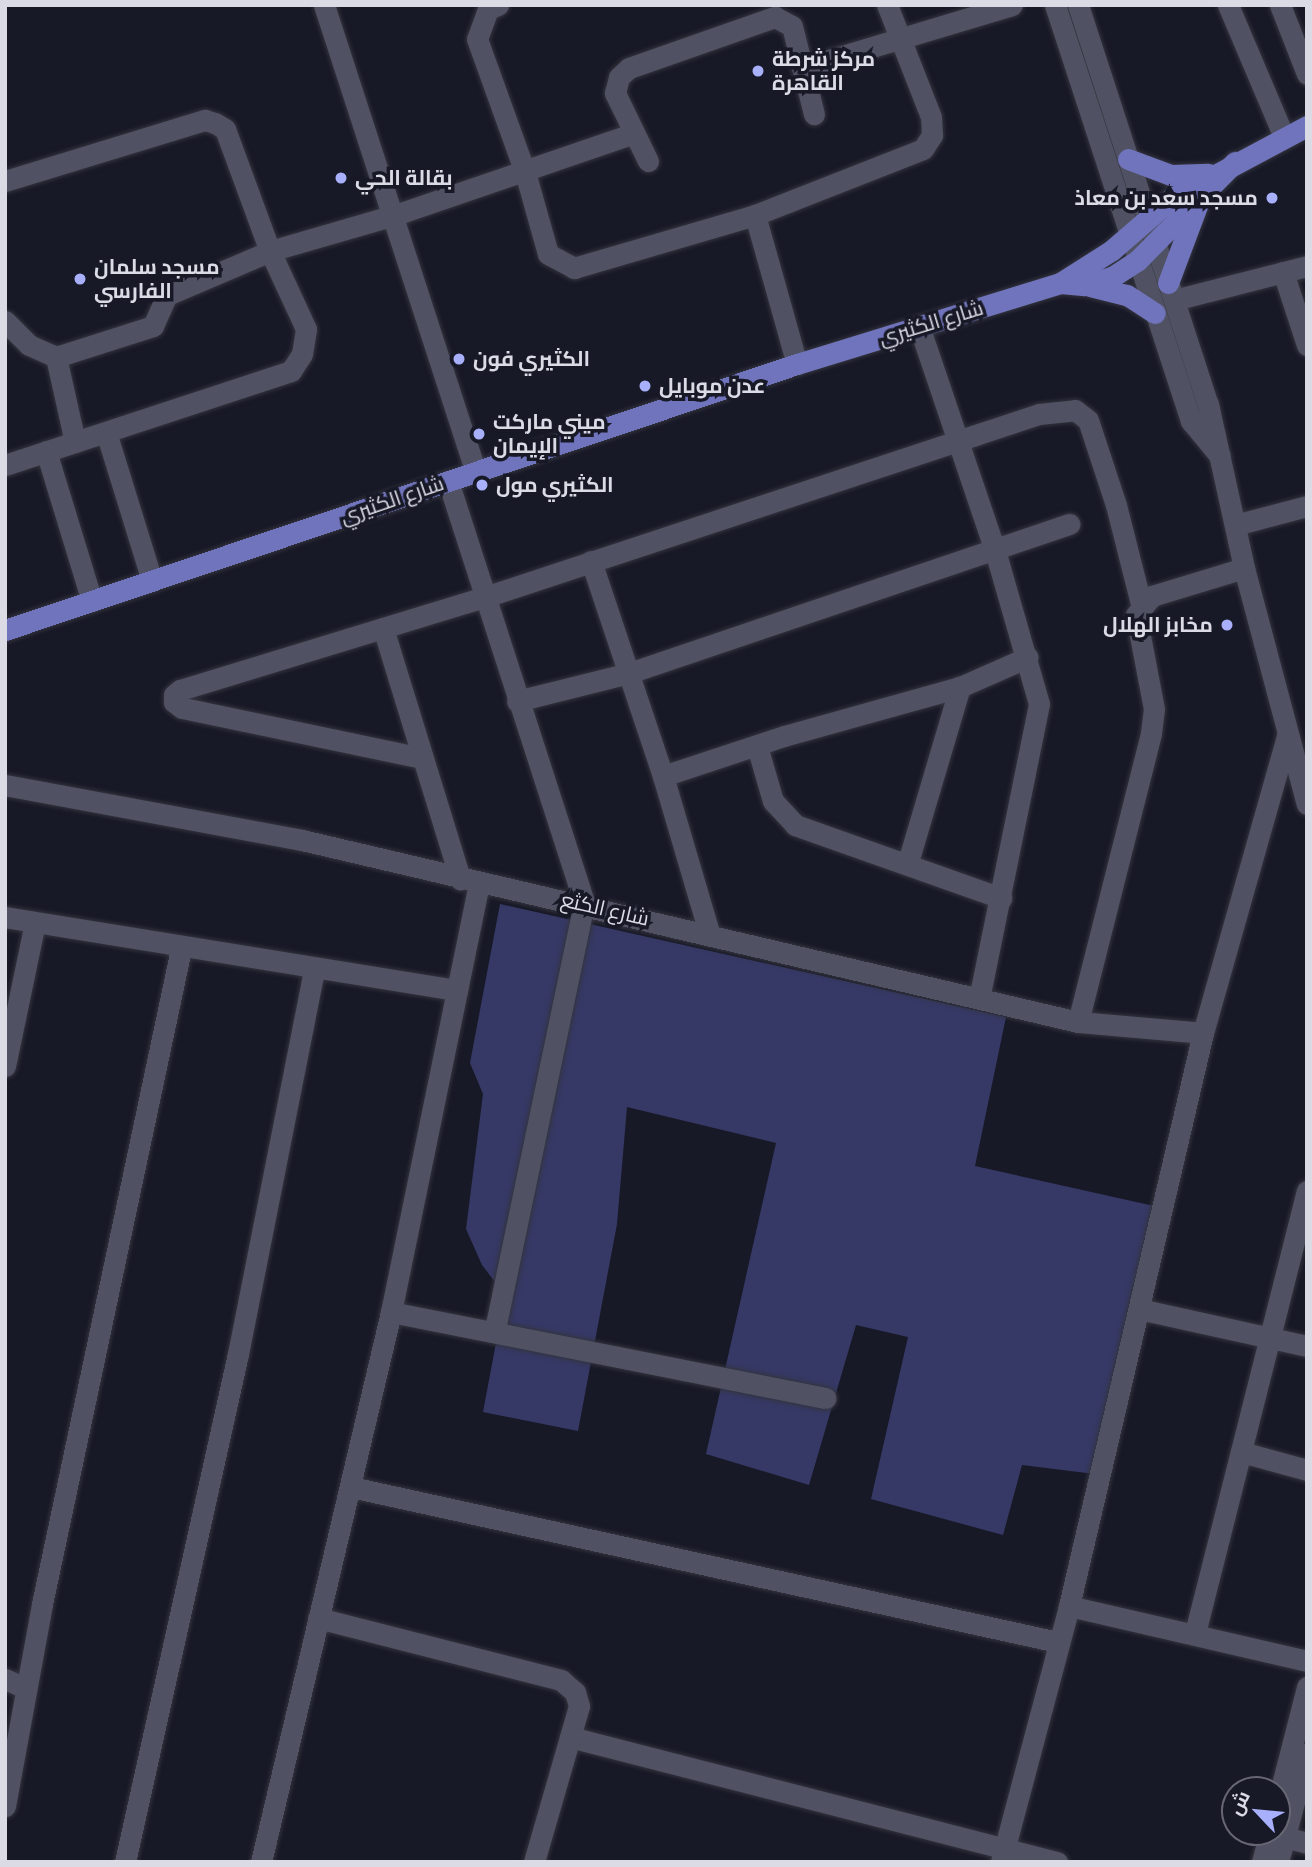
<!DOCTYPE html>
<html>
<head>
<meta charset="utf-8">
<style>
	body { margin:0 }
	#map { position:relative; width:1312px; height:1867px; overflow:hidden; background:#181927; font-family:"PT Sans Narrow",Cairo,sans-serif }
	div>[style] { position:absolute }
	.green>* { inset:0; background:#363965 }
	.roads { filter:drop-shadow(0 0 2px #33343e) drop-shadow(0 0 2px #33343e) }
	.minor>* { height:21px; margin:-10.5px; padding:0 10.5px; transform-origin:10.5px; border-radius:10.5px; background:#505263 }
	.major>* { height:21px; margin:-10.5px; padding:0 10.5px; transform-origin:10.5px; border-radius:10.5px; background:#7074bc }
	.dots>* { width:19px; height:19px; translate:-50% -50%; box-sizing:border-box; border:4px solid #181927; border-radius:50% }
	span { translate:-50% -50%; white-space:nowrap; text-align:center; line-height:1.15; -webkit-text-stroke:7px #181927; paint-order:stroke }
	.poi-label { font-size:21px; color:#dadbe5; font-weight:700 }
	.left { translate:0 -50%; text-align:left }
	.right { translate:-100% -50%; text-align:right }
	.street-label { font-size:21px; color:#dadbe5 }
	.frame { position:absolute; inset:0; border:7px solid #dadbe5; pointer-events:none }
	.north { position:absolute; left:1221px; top:1776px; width:70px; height:70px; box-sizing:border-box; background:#181927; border:2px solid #666773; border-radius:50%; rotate:296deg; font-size:19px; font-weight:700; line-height:28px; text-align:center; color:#dadbe5 }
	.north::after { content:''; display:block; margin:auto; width:24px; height:32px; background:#a8b0fc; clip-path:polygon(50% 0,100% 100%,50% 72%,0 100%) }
</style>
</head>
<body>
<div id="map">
	<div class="green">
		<i style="clip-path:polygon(500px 904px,1006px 1017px,975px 1166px,1163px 1208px,1103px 1475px,1022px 1465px,1003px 1535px,871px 1499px,908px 1337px,856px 1325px,809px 1485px,706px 1454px,776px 1143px,627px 1107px,617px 1224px,578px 1431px,483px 1412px,505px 1295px,482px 1265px,466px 1229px,483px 1094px,470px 1063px)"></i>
	</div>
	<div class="roads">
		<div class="minor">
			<i style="left:324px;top:5px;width:491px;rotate:72deg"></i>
			<i style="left:498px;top:5px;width:11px;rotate:158deg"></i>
			<i style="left:488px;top:9px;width:32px;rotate:110deg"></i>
			<i style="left:477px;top:39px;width:141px;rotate:70.2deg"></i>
			<i style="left:525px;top:172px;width:85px;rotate:74.3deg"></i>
			<i style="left:548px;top:254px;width:30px;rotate:28deg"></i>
			<i style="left:574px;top:268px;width:189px;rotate:-16.3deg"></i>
			<i style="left:755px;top:215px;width:180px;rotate:-21.4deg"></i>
			<i style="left:923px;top:149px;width:17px;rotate:-57deg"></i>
			<i style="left:932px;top:135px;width:18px;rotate:-93deg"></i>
			<i style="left:931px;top:117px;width:120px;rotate:-111.4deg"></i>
			<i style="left:1055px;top:5px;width:438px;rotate:71.9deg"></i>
			<i style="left:1191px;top:421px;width:45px;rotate:50.4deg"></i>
			<i style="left:1078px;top:5px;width:420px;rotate:72deg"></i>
			<i style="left:1208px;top:404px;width:168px;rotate:77.6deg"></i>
			<i style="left:1244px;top:568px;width:244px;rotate:75.1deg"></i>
			<i style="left:1228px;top:5px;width:143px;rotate:67deg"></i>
			<i style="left:1280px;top:5px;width:74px;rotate:68.6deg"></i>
			<i style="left:802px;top:68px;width:219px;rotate:-16.7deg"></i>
			<i style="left:648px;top:161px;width:76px;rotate:-115.9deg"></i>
			<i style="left:615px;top:93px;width:16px;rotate:-76deg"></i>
			<i style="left:619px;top:77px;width:13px;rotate:-42deg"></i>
			<i style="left:629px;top:68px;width:155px;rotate:-19.3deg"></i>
			<i style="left:775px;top:17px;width:19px;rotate:28deg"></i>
			<i style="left:792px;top:26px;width:91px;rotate:76deg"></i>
			<i style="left:5px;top:181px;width:209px;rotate:-17deg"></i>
			<i style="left:205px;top:120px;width:10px;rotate:17deg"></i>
			<i style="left:215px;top:123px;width:12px;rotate:31deg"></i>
			<i style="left:225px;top:129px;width:130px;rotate:69.8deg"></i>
			<i style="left:270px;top:251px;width:86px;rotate:65.2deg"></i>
			<i style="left:306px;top:329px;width:25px;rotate:99deg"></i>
			<i style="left:302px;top:354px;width:20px;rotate:123deg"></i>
			<i style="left:291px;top:371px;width:301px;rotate:161.8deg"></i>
			<i style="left:755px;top:215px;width:155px;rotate:74.3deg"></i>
			<i style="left:1283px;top:272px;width:77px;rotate:71.8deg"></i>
			<i style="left:1174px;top:300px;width:137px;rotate:-14.3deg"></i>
			<i style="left:5px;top:321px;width:34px;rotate:45deg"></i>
			<i style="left:29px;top:345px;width:30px;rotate:24deg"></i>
			<i style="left:56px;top:357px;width:102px;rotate:-17.7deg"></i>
			<i style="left:153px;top:326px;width:34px;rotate:-66deg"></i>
			<i style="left:167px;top:295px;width:112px;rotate:-23.1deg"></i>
			<i style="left:270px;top:251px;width:130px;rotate:-16.1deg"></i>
			<i style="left:395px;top:215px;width:250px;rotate:-18.9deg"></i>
			<i style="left:919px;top:326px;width:233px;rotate:71.3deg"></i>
			<i style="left:994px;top:547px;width:163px;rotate:74deg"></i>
			<i style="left:1039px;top:704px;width:300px;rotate:101.5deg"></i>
			<i style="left:56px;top:357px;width:87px;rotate:77.4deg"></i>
			<i style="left:106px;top:432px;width:156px;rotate:72.8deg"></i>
			<i style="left:46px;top:451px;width:157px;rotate:73deg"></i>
			<i style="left:448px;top:481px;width:443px;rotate:72.1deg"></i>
			<i style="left:584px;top:903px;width:436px;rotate:101.8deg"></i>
			<i style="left:1235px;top:525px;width:74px;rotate:-14.8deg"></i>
			<i style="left:591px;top:561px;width:227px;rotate:71.5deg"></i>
			<i style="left:663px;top:776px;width:163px;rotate:73.6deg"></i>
			<i style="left:383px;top:628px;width:263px;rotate:72.9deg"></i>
			<i style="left:517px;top:701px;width:115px;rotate:-14deg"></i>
			<i style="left:629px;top:673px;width:465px;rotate:-18.7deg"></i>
			<i style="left:757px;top:746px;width:57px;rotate:73.8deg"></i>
			<i style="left:773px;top:801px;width:33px;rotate:47deg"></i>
			<i style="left:795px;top:825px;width:219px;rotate:19.5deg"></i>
			<i style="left:422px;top:758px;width:245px;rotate:-168.2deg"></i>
			<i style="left:182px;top:708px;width:10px;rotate:-143deg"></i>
			<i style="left:174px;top:702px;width:7px;rotate:-90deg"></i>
			<i style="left:174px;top:695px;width:8px;rotate:-40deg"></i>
			<i style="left:180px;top:690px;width:319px;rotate:-17deg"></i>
			<i style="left:485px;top:597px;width:583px;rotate:-18.28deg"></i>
			<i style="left:1039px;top:414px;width:36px;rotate:-6deg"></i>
			<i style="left:1075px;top:410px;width:16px;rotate:38deg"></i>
			<i style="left:1088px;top:420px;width:89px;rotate:71.8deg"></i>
			<i style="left:1116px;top:505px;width:102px;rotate:75.8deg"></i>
			<i style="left:663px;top:776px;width:127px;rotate:-18.3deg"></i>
			<i style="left:784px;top:736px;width:183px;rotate:-15.6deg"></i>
			<i style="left:960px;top:687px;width:74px;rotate:-23.8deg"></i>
			<i style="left:5px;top:785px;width:302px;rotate:10.5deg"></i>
			<i style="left:302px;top:840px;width:797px;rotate:13.2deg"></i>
			<i style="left:1078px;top:1022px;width:125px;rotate:5deg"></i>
			<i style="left:908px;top:862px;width:183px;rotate:-73.5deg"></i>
			<i style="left:5px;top:917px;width:458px;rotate:9.2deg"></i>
			<i style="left:1078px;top:1022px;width:298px;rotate:-75.8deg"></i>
			<i style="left:1151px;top:733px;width:24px;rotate:-83deg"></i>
			<i style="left:1154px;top:709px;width:96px;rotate:-100.8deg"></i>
			<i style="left:1136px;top:615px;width:25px;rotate:-50deg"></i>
			<i style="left:1152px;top:596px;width:96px;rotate:-16.9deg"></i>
			<i style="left:5px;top:1066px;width:146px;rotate:-78.2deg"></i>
			<i style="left:1139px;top:1309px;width:172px;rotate:12.4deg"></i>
			<i style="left:391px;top:1312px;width:443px;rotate:11.2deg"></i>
			<i style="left:1241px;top:1452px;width:68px;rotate:15.3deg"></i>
			<i style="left:351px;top:1487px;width:724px;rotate:12.37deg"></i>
			<i style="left:1069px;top:1606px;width:244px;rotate:13deg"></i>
			<i style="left:318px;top:1618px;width:251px;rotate:14.3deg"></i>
			<i style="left:561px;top:1680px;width:18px;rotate:41deg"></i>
			<i style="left:575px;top:1692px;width:15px;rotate:74deg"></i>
			<i style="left:579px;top:1706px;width:162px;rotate:106.1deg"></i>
			<i style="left:1195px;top:1633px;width:456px;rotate:-75.8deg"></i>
			<i style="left:5px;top:1679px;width:22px;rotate:24deg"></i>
			<i style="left:570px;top:1737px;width:503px;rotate:14.4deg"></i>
			<i style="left:1277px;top:1804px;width:121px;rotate:-75.6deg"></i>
			<i style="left:5px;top:1806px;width:205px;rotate:-79.6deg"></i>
			<i style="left:42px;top:1604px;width:670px;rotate:-78.02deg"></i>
			<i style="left:1270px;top:1833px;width:38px;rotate:15deg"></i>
			<i style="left:125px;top:1862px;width:520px;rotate:-77.46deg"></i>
			<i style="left:238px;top:1354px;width:392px;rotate:-78.8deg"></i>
			<i style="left:261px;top:1862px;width:565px;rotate:-76.7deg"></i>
			<i style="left:391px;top:1312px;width:438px;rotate:-78.4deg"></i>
			<i style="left:1001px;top:1862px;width:265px;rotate:-75.1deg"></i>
			<i style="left:1069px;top:1606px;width:588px;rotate:-76.84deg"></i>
			<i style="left:1203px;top:1033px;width:309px;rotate:-74.2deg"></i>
			<i style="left:1262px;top:1862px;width:31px;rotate:-75deg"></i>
			<i style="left:1278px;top:1862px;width:112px;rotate:-75deg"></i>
		</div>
		<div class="major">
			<i style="left:1128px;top:159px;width:46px;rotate:20.4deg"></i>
			<i style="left:1171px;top:175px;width:37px;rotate:-2deg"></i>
			<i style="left:1060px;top:283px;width:62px;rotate:-32.4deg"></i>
			<i style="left:1112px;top:250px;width:79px;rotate:-40.9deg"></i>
			<i style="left:1172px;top:198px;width:153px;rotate:-28.1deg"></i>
			<i style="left:1168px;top:283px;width:85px;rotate:-69.4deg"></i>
			<i style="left:1090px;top:286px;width:38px;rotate:14deg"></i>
			<i style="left:1127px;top:295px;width:33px;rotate:33deg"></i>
			<i style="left:5px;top:630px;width:835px;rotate:-18.57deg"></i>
			<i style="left:797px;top:364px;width:275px;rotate:-17.1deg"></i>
			<i style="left:1060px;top:283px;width:25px;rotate:5deg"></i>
			<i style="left:1085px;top:285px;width:28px;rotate:-17deg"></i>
			<i style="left:1112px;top:277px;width:31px;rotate:-33deg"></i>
			<i style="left:1138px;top:260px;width:138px;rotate:-45.3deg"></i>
		</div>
	</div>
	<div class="dots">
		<i style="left:758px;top:71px;background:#a8b0fc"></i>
		<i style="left:341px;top:178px;background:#a8b0fc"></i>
		<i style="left:1272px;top:198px;background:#a8b0fc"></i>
		<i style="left:80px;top:279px;background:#a8b0fc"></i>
		<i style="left:459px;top:359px;background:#a8b0fc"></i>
		<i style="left:645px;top:386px;background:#a8b0fc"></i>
		<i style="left:479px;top:434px;background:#a8b0fc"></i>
		<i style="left:482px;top:485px;background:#a8b0fc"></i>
		<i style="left:1227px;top:625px;background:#a8b0fc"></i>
	</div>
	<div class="poi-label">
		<span class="left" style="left:772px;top:71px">مركز شرطة<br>القاهرة</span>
		<span class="left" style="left:355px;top:178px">بقالة الحي</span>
		<span class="right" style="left:1258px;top:198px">مسجد سعد بن معاذ</span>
		<span class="left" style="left:94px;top:279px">مسجد سلمان<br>الفارسي</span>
		<span class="left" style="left:473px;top:359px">الكثيري فون</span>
		<span class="left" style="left:659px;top:386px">عدن موبايل</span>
		<span class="left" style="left:493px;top:434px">ميني ماركت<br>الإيمان</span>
		<span class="left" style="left:496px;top:485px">الكثيري مول</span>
		<span class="right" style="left:1213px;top:625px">مخابز الهلال</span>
	</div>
	<div class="street-label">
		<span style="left:931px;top:323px;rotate:-17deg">شارع الكثيري</span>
		<span style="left:392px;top:500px;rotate:-19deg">شارع الكثيري</span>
		<span style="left:605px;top:909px;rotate:13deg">شارع الكثع</span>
	</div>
	<div class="frame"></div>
	<div class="north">ش</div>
</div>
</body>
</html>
